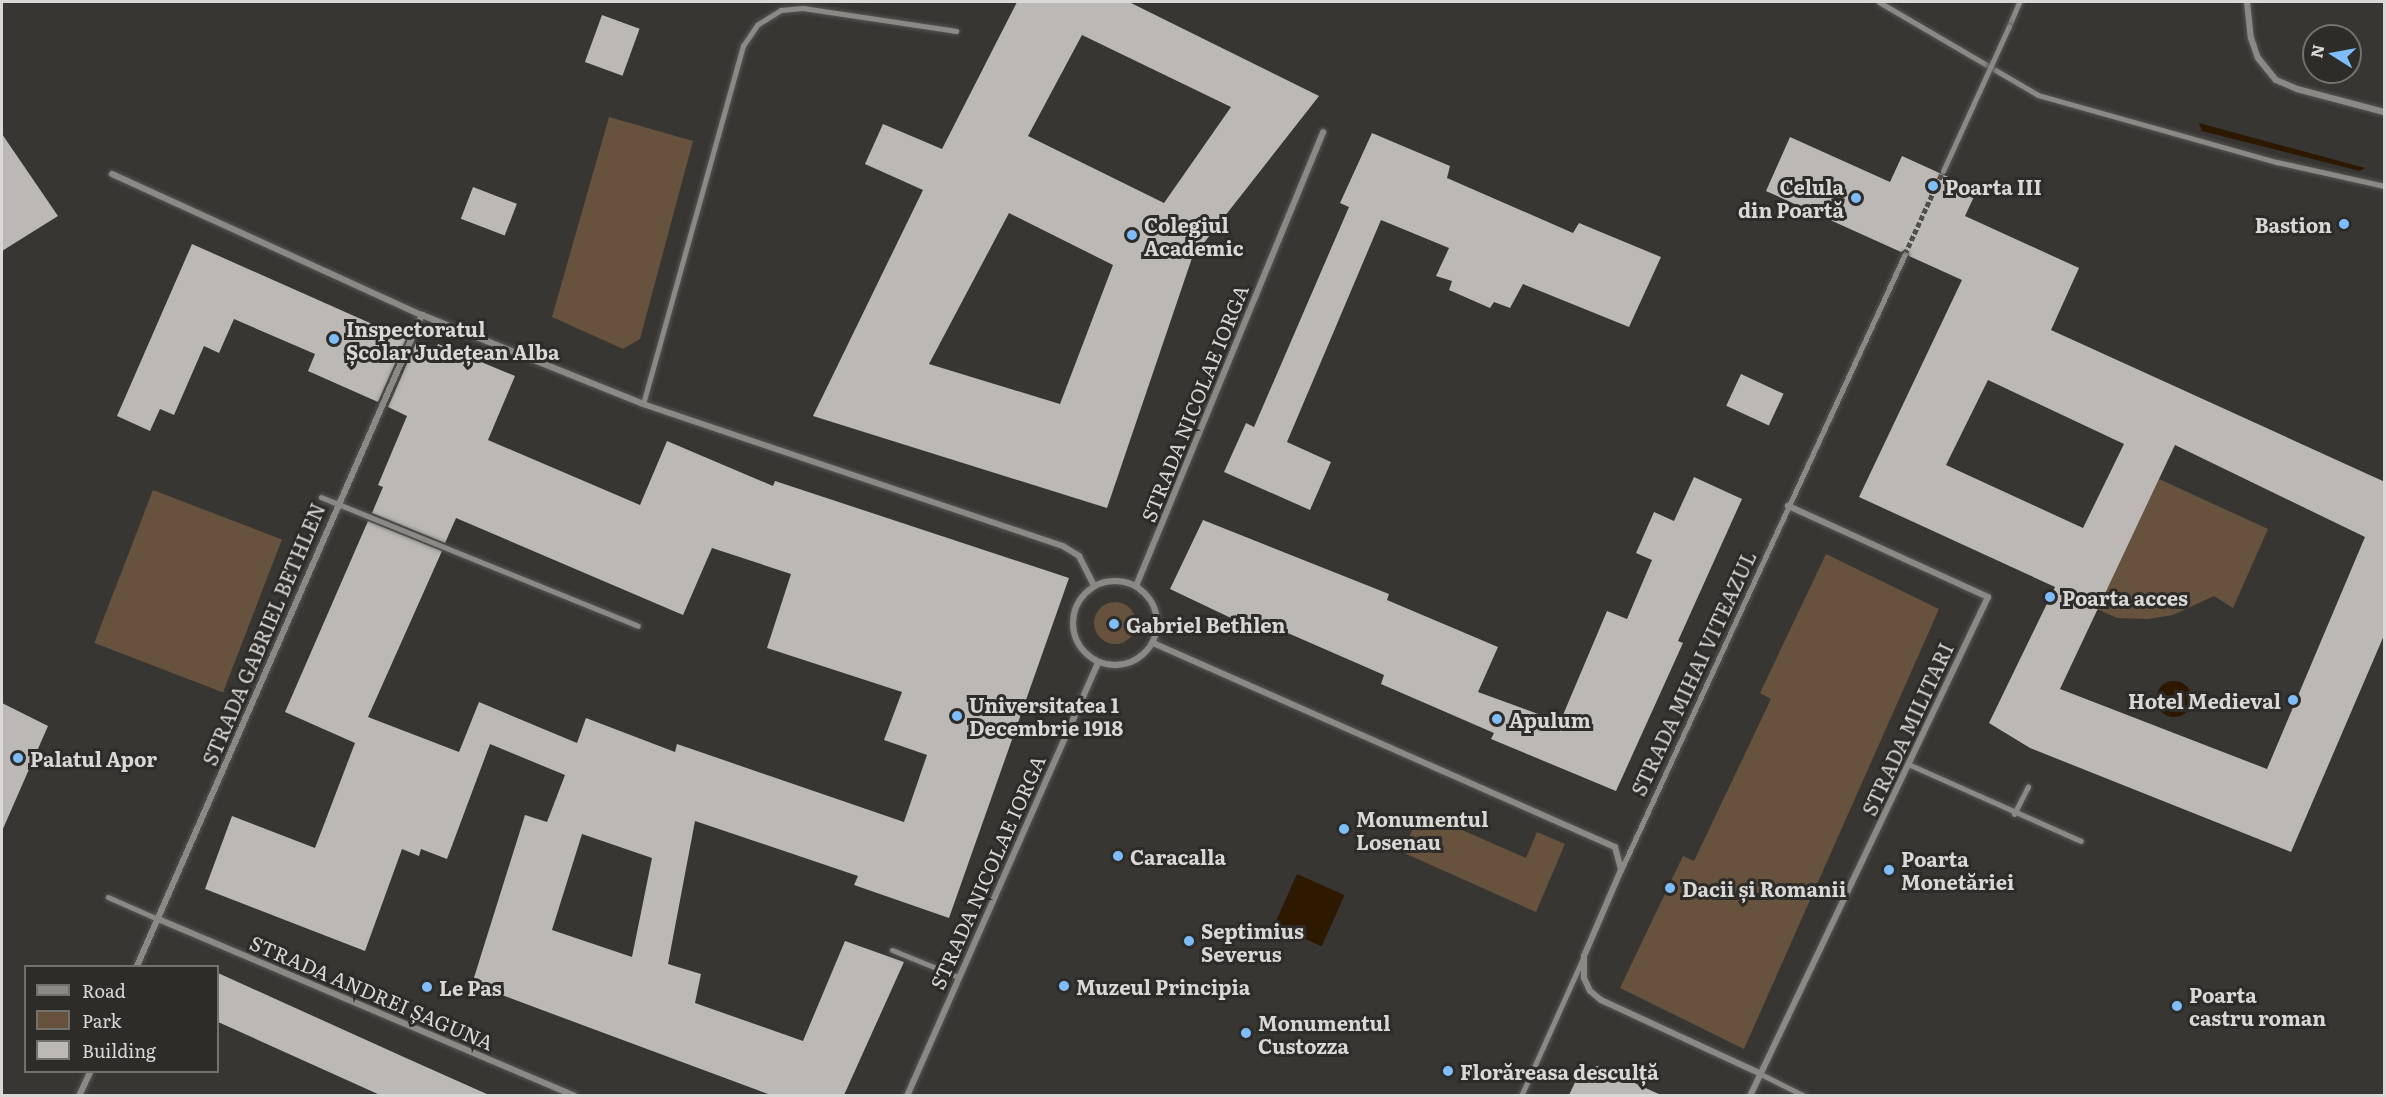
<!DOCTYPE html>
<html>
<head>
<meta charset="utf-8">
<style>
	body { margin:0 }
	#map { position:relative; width:2386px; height:1097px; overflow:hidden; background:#383633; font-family:Literata,serif }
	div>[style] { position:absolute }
	.green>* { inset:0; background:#66523d; transform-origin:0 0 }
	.round { border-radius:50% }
	.water>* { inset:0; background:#2d1800; transform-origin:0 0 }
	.building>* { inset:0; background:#bbb8b5; transform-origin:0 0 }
	.pedestrian-tunnel>* { height:5px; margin-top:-2.5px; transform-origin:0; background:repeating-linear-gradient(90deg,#504e4b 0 5px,transparent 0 7.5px) }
	.roads { filter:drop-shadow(0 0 2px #575553) drop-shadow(0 0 2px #575553) }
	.service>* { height:4.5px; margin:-2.25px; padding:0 2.25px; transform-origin:2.25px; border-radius:2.25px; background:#8b8986 }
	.pedestrian>* { height:5px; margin:-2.5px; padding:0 2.5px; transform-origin:2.5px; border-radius:2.5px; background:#8b8986 }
	.minor>* { height:6px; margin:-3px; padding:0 3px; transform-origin:3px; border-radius:3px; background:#8b8986 }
	.minor>.ring { margin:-3px; padding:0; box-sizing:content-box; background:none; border:6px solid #8b8986; border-radius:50% }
	.bridges { filter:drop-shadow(0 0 2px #575553) drop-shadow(0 0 2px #575553) }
	.pedestrian-bridge>* { height:5px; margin:-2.5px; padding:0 2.5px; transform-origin:2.5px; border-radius:2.5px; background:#8b8986 }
	.dots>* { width:16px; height:16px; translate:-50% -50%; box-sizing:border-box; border:3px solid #2e2c29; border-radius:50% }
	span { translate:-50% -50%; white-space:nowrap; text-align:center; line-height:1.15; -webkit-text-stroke:6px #2e2c29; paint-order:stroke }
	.poi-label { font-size:20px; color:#d9d8d6; font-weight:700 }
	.right { translate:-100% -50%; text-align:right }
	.left { translate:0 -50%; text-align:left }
	.street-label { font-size:20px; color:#d9d8d6 }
	.frame { position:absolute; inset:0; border:3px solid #d9d8d6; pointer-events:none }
	.legend { position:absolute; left:24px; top:965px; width:195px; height:108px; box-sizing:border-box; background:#2e2c29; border:2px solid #72716e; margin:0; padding:8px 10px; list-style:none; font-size:18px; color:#d9d8d6 }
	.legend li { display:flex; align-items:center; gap:12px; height:30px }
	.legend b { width:30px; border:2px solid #72716e }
	.north { position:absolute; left:2302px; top:24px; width:60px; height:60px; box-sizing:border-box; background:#2e2c29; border:2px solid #72716e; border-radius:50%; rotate:281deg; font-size:16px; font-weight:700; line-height:24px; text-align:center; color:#d9d8d6 }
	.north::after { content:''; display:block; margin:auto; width:21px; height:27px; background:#7fbdfa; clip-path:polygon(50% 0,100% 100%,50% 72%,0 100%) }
</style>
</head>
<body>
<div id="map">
	<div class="green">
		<i style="clip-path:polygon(609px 117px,693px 141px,640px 339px,623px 349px,552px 317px)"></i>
		<i style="clip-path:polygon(2159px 479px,2268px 529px,2233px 608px,2214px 596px,2173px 615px,2148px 619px,2117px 618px,2097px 609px)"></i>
		<i style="left:153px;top:490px;width:138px;height:164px;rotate:21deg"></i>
		<i style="clip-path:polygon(1826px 554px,1939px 609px,1744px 1049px,1620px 988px,1683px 856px,1694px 861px,1771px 699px,1760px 693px)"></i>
		<i class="round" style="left:1094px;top:602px;width:42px;height:42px"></i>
		<i style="clip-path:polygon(1421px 812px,1526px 858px,1537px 832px,1565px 844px,1536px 912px,1402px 852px)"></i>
	</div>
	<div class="water">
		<i style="clip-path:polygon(2199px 123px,2210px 126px,2365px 168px,2360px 171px,2202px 131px)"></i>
		<i class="round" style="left:2156px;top:681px;width:36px;height:36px"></i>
		<i style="left:1297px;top:874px;width:52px;height:56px;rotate:24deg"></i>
	</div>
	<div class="building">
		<i style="clip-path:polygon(evenodd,1017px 2px,1129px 2px,1319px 96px,1192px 258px,1107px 508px,813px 416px,923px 190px,865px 164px,883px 124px,942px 149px,1017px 2px,1082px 35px,1231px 107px,1164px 203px,1028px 136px,1082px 35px,1017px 2px,1009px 213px,1113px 265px,1060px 404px,929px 364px,1009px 213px)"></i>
		<i style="left:602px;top:15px;width:40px;height:50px;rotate:20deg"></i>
		<i style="clip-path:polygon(1372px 133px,1450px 166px,1447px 178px,1573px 233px,1579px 223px,1661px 257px,1629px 327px,1523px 284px,1510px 308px,1494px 302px,1490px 308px,1449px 290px,1452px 281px,1436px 276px,1449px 248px,1381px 220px,1287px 442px,1331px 462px,1310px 510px,1224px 472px,1246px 423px,1254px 427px,1349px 207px,1340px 203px)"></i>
		<i style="clip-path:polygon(2px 134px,58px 216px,2px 251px)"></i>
		<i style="clip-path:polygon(evenodd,1790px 137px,1890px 182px,1902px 156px,1977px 190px,1965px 216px,2079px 268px,2051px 330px,2385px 482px,2385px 633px,2291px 852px,2030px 748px,1989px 723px,2055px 587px,1859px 497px,1962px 280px,1909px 256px,1906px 249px,1901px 252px,1766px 191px,1790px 137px,1988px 380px,2124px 444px,2083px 528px,1946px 465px,1988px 380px,1790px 137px,2175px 445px,2365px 537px,2267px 769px,2060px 689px,2175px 445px)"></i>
		<i style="left:473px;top:187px;width:47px;height:34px;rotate:21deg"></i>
		<i style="clip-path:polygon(192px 244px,406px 339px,378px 402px,308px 371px,315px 354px,234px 319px,219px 353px,204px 346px,174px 415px,160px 409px,150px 431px,117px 416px)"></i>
		<i style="clip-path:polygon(evenodd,416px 343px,435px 351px,438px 344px,515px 376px,488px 440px,640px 505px,667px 441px,773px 486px,775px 481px,1069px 578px,949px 918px,854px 885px,858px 876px,695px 821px,668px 964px,701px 974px,695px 1003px,803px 1041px,845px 941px,904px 962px,844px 1095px,771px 1095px,472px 984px,525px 815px,547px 822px,565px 775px,490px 744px,447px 859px,421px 849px,419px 856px,402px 849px,365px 951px,205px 889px,232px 816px,315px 848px,355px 743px,285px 712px,368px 521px,442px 551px,368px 717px,459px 752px,479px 702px,577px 743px,586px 718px,675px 752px,677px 744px,904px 822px,927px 755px,884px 740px,902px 692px,767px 648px,791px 574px,712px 548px,683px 615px,456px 518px,445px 543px,372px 513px,383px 487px,378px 485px,407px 416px,388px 407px,416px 343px,582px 834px,652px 858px,632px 957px,552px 930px,582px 834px)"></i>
		<i style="left:1741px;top:374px;width:47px;height:35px;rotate:25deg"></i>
		<i style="clip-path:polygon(1694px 477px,1742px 499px,1678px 641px,1683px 643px,1616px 791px,1491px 739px,1494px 733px,1381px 684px,1384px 675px,1256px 619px,1252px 628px,1170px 589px,1203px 520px,1389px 594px,1387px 600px,1498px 647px,1478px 692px,1560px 722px,1607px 611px,1627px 619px,1652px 560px,1636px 553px,1654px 512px,1674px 521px)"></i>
		<i style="clip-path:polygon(2px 703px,48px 726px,2px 831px)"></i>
		<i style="clip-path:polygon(218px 973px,406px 1058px,489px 1095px,380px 1095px,218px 1022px)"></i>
		<i style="clip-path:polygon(1597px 1066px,1661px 1095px,1569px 1095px,1580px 1072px)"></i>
	</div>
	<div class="pedestrian-tunnel">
		<i style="left:1905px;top:254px;width:89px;rotate:-65.4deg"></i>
	</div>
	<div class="roads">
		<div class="service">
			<i style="left:643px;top:404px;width:372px;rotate:-74.4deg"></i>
			<i style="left:743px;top:46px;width:25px;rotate:-56deg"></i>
			<i style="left:757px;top:25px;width:28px;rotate:-32deg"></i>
			<i style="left:781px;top:10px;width:22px;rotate:-5deg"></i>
			<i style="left:803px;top:8px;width:155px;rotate:8.5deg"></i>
			<i style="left:321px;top:497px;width:342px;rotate:22.1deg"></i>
			<i style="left:108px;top:897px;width:55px;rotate:23.7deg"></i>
			<i style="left:1761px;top:1074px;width:49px;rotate:26.6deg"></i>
		</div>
		<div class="pedestrian">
			<i style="left:1879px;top:2px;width:184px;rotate:30.3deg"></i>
			<i style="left:2038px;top:95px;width:248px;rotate:15.7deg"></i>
			<i style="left:2277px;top:162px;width:110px;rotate:12.6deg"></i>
			<i style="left:2009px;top:26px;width:26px;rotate:-67deg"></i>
			<i style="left:1908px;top:764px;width:189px;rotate:24deg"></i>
			<i style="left:2014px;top:814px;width:31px;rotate:-63deg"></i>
			<i style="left:1621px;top:870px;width:678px;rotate:-65.25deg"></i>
			<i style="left:892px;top:950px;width:71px;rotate:22.2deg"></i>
			<i style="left:1521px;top:1096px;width:151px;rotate:-65.8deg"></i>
		</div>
		<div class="minor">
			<i style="left:2247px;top:2px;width:36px;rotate:84deg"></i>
			<i style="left:2251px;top:38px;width:21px;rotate:71deg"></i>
			<i style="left:2258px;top:58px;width:28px;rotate:51deg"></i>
			<i style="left:2276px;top:80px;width:23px;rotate:23deg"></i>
			<i style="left:2297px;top:89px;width:90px;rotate:14.8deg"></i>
			<i style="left:112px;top:174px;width:341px;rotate:24.5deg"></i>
			<i style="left:422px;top:315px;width:238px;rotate:21.9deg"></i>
			<i style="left:643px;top:404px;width:443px;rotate:18.7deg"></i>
			<i style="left:1063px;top:546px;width:19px;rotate:32deg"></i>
			<i style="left:1079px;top:556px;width:34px;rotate:63deg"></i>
			<i class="ring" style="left:1073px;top:581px;width:78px;height:78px"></i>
			<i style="left:1136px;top:586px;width:491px;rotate:-67.6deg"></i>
			<i style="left:1153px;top:643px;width:505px;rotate:23.82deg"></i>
			<i style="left:1615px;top:847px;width:24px;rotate:75deg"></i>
			<i style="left:1621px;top:870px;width:94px;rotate:113.3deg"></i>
			<i style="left:1584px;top:956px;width:22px;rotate:90deg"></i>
			<i style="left:1584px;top:978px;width:14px;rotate:65deg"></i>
			<i style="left:1590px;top:991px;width:14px;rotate:39deg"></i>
			<i style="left:1601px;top:1000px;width:176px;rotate:24.8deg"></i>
			<i style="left:158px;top:919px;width:452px;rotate:23deg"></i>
			<i style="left:137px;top:966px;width:711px;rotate:-66.36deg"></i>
			<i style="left:79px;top:1096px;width:26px;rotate:-65deg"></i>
			<i style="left:907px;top:1096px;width:474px;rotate:-66.2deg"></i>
			<i style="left:1750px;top:1096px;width:553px;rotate:-64.5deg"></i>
			<i style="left:1988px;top:597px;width:220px;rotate:-155.5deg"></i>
		</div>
	</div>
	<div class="bridges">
		<div class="pedestrian-bridge">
			<i style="left:1943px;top:171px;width:159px;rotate:-65.5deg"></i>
		</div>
	</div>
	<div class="dots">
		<i style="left:1933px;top:186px;background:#7fbdfa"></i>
		<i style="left:1856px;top:198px;background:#7fbdfa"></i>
		<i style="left:2344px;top:224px;background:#7fbdfa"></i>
		<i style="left:1132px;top:235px;background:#7fbdfa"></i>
		<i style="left:334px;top:339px;background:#7fbdfa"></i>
		<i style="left:2050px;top:597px;background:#7fbdfa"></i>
		<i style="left:1114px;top:624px;background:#7fbdfa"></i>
		<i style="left:2293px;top:700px;background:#7fbdfa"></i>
		<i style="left:957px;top:716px;background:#7fbdfa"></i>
		<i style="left:1497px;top:719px;background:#7fbdfa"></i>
		<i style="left:18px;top:758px;background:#7fbdfa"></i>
		<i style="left:1344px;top:829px;background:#7fbdfa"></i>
		<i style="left:1118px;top:856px;background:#7fbdfa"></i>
		<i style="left:1889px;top:870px;background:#7fbdfa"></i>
		<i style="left:1670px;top:888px;background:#7fbdfa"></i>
		<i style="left:1189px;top:941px;background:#7fbdfa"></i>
		<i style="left:1064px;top:986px;background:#7fbdfa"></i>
		<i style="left:427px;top:987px;background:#7fbdfa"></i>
		<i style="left:2177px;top:1006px;background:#7fbdfa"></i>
		<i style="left:1246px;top:1033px;background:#7fbdfa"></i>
		<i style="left:1448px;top:1071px;background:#7fbdfa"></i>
	</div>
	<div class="poi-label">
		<span class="right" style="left:1844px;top:198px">Celula<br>din Poartă</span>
		<span class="left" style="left:1945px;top:186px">Poarta III</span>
		<span class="left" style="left:1144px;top:236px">Colegiul<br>Academic</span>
		<span class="right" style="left:2332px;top:224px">Bastion</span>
		<span class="left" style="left:346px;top:340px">Inspectoratul<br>Școlar Județean Alba</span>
		<span class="left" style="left:2062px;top:597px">Poarta acces</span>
		<span class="left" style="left:1126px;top:624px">Gabriel Bethlen</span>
		<span class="right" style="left:2281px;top:700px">Hotel Medieval</span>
		<span class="left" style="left:969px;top:716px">Universitatea 1<br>Decembrie 1918</span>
		<span class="left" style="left:1509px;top:719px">Apulum</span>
		<span class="left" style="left:30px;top:758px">Palatul Apor</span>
		<span class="left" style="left:1356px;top:830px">Monumentul<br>Losenau</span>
		<span class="left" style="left:1130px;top:856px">Caracalla</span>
		<span class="left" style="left:1901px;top:870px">Poarta<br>Monetăriei</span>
		<span class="left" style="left:1682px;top:888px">Dacii și Romanii</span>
		<span class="left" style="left:1201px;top:942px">Septimius<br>Severus</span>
		<span class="left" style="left:1076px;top:986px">Muzeul Principia</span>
		<span class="left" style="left:439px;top:987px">Le Pas</span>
		<span class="left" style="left:2189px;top:1006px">Poarta<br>castru roman</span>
		<span class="left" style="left:1258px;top:1034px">Monumentul<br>Custozza</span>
		<span class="left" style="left:1460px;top:1071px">Florăreasa desculță</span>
	</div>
	<div class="street-label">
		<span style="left:1194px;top:403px;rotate:-68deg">STRADA NICOLAE IORGA</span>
		<span style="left:263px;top:634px;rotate:-67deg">STRADA GABRIEL BETHLEN</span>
		<span style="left:1693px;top:673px;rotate:-65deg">STRADA MIHAI VITEAZUL</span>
		<span style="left:1907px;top:729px;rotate:-65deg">STRADA MILITARI</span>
		<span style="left:987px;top:872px;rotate:-66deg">STRADA NICOLAE IORGA</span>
		<span style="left:372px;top:992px;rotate:23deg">STRADA ANDREI ȘAGUNA</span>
	</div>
	<div class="frame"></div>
	<ul class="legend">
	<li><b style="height:8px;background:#8b8986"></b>Road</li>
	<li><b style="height:16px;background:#66523d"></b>Park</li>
	<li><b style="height:16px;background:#bbb8b5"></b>Building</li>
	</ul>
	<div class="north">N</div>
</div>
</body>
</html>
